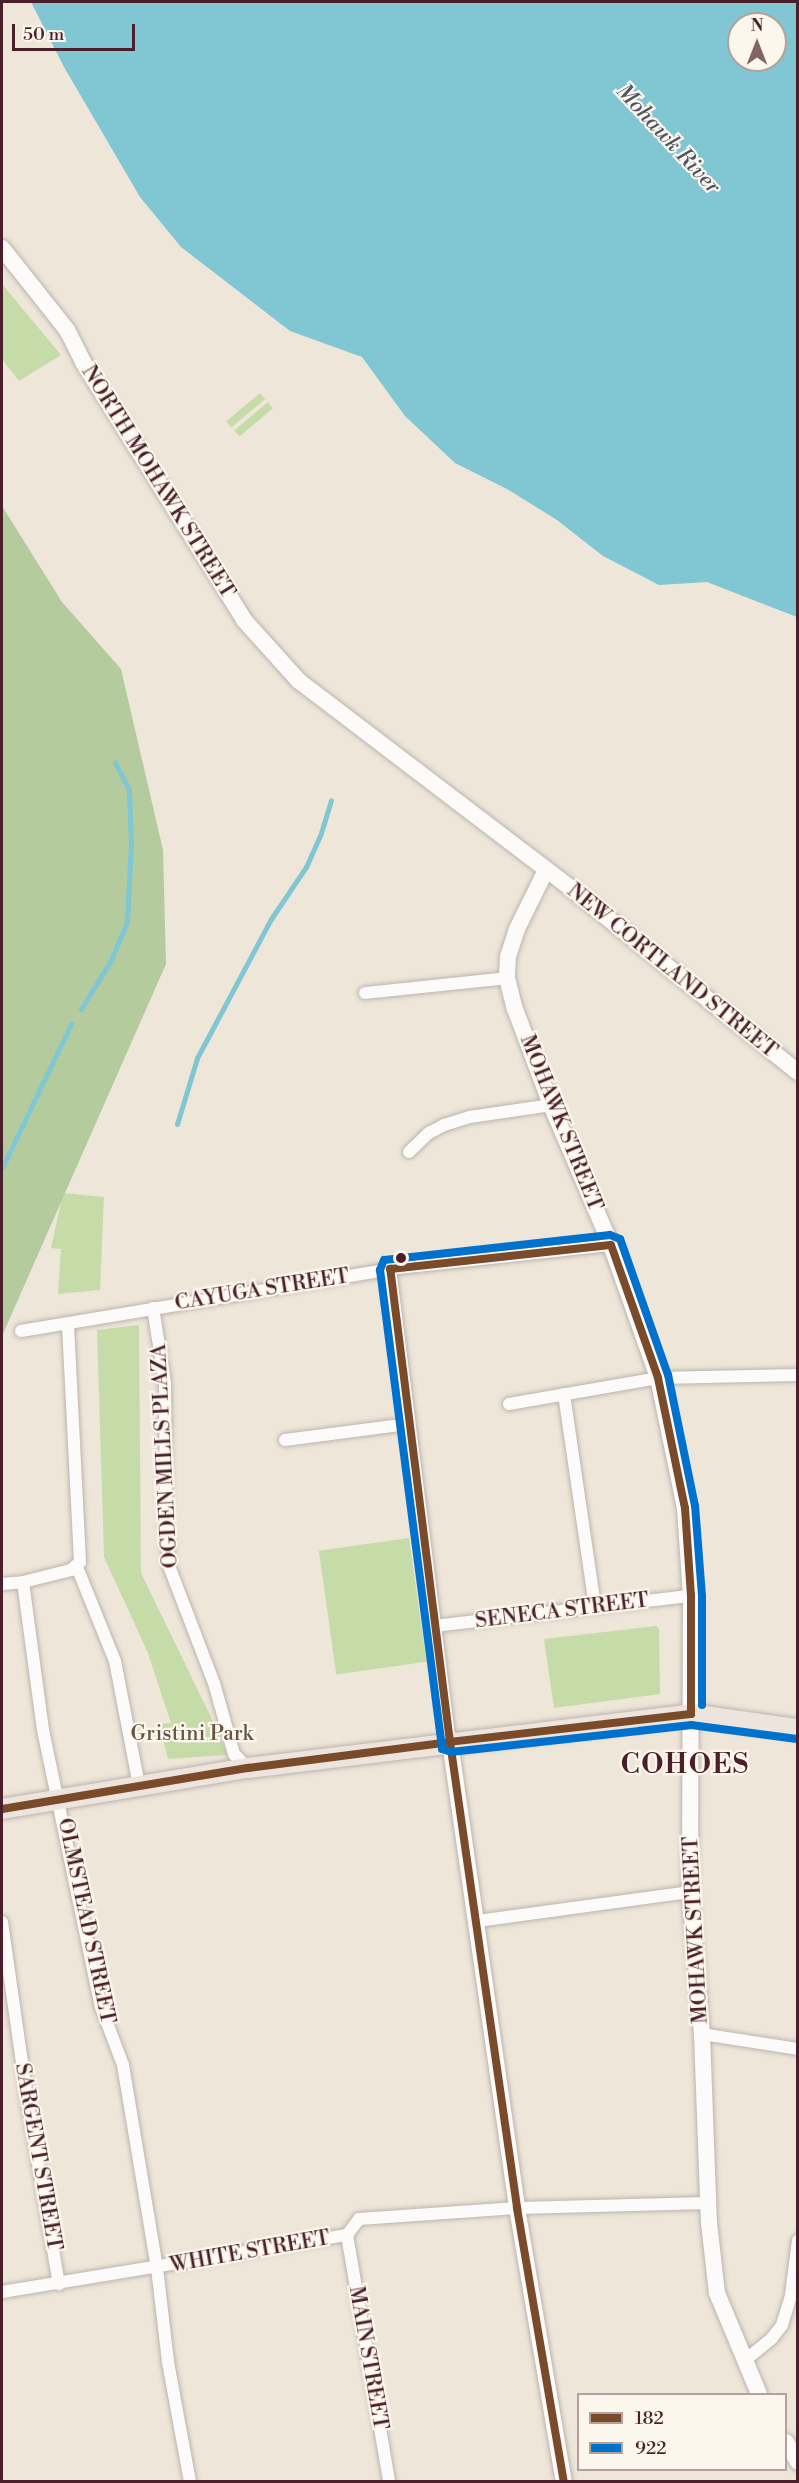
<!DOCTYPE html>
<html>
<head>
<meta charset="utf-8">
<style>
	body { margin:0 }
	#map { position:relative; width:799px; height:2483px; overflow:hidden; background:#ede6d9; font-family:"Libre Bodoni",serif }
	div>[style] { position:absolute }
	.green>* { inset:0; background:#c6dca8; transform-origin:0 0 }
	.forest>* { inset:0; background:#b4cb9e }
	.water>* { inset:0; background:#80c6d3 }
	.stream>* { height:5px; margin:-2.5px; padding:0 2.5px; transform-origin:2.5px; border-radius:2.5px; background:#80c6d3 }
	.roads { filter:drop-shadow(0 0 2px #bdb4ad) drop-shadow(0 0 2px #bdb4ad) }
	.minor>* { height:12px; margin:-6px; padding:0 6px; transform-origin:6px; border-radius:6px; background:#fcfbf9 }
	.tertiary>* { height:16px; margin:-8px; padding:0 8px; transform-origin:8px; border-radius:8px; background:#fcfbf9 }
	.primary>* { height:20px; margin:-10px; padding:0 10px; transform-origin:10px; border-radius:10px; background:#ede5dd }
	.bus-1>* { height:8px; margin:-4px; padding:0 4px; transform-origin:4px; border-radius:4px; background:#7a4b2a }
	.bus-2>* { height:8px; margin:-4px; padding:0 4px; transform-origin:4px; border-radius:4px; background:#0072ce }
	.dots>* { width:16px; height:16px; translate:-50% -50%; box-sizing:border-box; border:3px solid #fbf7ec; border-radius:50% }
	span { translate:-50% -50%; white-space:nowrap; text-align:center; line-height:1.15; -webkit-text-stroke:4.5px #fbf7ec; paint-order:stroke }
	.street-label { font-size:21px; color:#4a1f2b }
	.park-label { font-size:21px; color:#654 }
	.water-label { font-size:22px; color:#4d5565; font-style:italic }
	.district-label { font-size:27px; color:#4a1f2b; font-weight:700; letter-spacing:1.5px }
	.frame { position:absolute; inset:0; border:3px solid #4a1f2b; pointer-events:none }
	.legend { position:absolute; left:577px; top:2393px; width:210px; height:78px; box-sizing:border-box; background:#fbf7ec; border:2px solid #b4a19f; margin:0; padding:8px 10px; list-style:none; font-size:18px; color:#4a1f2b }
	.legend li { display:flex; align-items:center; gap:12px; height:30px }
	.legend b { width:30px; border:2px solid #b4a19f }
	.north { position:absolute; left:727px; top:12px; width:60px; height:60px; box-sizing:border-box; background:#fbf7ec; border:2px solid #b4a19f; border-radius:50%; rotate:0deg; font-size:16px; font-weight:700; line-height:24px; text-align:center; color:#4a1f2b }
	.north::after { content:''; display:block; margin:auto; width:21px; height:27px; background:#836568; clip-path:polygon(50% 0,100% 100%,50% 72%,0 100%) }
	.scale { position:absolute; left:12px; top:24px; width:123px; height:27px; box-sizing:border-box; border:3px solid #4a1f2b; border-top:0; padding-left:8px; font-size:18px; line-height:21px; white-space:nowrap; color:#4a1f2b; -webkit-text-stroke:4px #fbf7ec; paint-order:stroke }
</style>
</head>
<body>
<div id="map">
	<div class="green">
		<i style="clip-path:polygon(2px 284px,61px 355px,19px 381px,2px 359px)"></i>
		<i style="left:260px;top:393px;width:8px;height:44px;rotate:50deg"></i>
		<i style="left:268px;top:402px;width:8px;height:44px;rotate:50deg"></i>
		<i style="clip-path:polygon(63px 1193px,104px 1197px,100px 1290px,58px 1294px,61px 1249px,51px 1248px)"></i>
		<i style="clip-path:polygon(139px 1325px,141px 1573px,210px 1715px,227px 1755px,168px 1759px,159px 1724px,171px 1723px,148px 1653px,104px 1557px,97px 1330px)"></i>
		<i style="left:409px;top:1538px;width:125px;height:91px;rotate:82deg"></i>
		<i style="clip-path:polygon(656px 1626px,659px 1629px,660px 1694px,554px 1708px,544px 1639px)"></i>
	</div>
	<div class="forest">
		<i style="clip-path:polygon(2px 506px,62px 602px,121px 669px,163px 850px,166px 964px,2px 1336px)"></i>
	</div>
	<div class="water">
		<i style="clip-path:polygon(evenodd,31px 2px,797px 2px,797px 617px,707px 582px,659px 585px,603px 556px,557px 520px,507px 489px,455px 463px,405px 416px,362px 357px,290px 331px,181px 247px,140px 197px,64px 67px,31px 2px,739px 24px,775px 24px,775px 60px,739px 60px,739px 24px)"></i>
	</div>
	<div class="stream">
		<i style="left:81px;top:1009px;width:57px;rotate:-58.5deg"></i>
		<i style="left:111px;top:960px;width:41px;rotate:-67.2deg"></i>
		<i style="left:127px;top:922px;width:78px;rotate:-87.1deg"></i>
		<i style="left:131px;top:844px;width:55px;rotate:-92.1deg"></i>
		<i style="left:129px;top:789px;width:30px;rotate:-118deg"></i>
		<i style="left:177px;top:1124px;width:69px;rotate:-73.1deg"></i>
		<i style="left:197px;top:1058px;width:157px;rotate:-62deg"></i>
		<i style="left:271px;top:919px;width:63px;rotate:-56.1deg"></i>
		<i style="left:306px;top:867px;width:37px;rotate:-66deg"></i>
		<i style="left:321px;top:833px;width:34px;rotate:-73deg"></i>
		<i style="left:2px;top:1168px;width:160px;rotate:-64.4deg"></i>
	</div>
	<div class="roads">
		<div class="minor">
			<i style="left:365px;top:993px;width:143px;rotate:-6deg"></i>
			<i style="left:409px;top:1152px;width:28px;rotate:-44deg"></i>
			<i style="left:429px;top:1133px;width:17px;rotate:-28deg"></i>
			<i style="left:444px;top:1125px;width:27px;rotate:-17deg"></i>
			<i style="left:470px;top:1117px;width:82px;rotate:-8.4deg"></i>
			<i style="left:390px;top:1269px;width:477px;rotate:82.8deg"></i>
			<i style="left:153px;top:1308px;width:76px;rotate:80.9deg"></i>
			<i style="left:165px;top:1383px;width:146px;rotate:89.6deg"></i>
			<i style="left:166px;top:1529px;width:37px;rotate:85deg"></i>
			<i style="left:169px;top:1566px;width:125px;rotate:69deg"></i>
			<i style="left:214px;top:1683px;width:74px;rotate:74.3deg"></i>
			<i style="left:234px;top:1754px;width:20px;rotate:45deg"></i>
			<i style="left:21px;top:1331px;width:374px;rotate:-9.5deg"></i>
			<i style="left:390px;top:1269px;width:222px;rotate:-6.2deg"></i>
			<i style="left:564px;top:1394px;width:215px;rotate:81.7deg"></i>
			<i style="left:509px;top:1404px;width:151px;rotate:-9.9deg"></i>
			<i style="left:658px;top:1378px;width:140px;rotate:-1.2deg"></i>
			<i style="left:285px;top:1440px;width:125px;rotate:-7.4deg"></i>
			<i style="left:77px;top:1567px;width:101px;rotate:68deg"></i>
			<i style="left:115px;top:1661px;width:127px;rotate:79.1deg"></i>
			<i style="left:23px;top:1582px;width:149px;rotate:82.3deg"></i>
			<i style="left:43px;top:1730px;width:283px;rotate:78.2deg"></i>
			<i style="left:101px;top:2007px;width:62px;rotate:69.2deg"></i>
			<i style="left:123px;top:2065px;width:206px;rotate:80.5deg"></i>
			<i style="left:157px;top:2268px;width:95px;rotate:83.3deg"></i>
			<i style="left:168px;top:2362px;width:122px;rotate:79.6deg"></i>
			<i style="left:2px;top:1584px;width:21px;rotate:-5deg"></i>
			<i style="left:23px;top:1582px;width:49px;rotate:-14deg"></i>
			<i style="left:71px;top:1570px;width:12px;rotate:-42deg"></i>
			<i style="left:80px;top:1562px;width:237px;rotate:-92.9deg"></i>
			<i style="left:434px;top:1626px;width:259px;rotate:-6.7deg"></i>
			<i style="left:478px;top:1921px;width:214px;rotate:-7.8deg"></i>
			<i style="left:2px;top:1922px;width:185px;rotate:81.9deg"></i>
			<i style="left:28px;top:2105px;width:182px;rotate:80.2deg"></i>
			<i style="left:702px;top:2034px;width:97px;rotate:8.9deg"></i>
			<i style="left:347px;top:2235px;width:251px;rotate:80.3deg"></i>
			<i style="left:2px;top:2292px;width:350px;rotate:-9.4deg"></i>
			<i style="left:347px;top:2235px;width:20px;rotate:-53deg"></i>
			<i style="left:359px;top:2219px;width:158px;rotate:-4deg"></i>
			<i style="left:517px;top:2208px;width:191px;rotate:-1.5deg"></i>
			<i style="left:744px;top:2361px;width:36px;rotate:-39deg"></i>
			<i style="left:772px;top:2338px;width:16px;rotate:-52deg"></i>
			<i style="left:782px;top:2325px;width:31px;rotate:-73deg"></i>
			<i style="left:791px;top:2295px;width:55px;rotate:-82.7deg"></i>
		</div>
		<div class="tertiary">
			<i style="left:2px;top:248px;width:105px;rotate:51.6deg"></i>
			<i style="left:67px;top:330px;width:36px;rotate:63deg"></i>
			<i style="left:83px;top:362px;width:304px;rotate:58deg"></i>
			<i style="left:244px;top:620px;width:82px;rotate:48deg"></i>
			<i style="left:299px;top:681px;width:345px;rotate:37.3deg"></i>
			<i style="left:573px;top:890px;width:289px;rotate:39deg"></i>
			<i style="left:546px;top:870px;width:66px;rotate:116.2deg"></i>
			<i style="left:517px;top:929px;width:28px;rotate:108deg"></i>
			<i style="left:508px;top:956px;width:22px;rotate:93deg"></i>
			<i style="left:507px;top:978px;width:32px;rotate:76deg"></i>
			<i style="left:515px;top:1009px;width:103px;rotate:69.4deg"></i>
			<i style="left:551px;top:1105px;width:152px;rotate:66.8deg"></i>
			<i style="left:611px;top:1245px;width:141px;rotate:70.5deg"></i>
			<i style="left:658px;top:1378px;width:133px;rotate:78.3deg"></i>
			<i style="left:685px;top:1508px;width:88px;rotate:86.1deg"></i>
			<i style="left:691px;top:1596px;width:296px;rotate:90.2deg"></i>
			<i style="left:690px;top:1892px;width:143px;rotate:85.2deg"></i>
			<i style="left:702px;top:2034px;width:189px;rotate:87.9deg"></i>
			<i style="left:709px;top:2223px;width:70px;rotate:83.5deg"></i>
			<i style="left:717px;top:2293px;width:109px;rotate:67.4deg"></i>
			<i style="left:450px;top:1742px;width:471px;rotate:81.8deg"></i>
			<i style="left:517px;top:2208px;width:278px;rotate:80.3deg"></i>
			<i style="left:786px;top:2442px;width:23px;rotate:59deg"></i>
		</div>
		<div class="primary">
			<i style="left:2px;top:1809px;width:249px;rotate:-9.5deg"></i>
			<i style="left:248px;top:1768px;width:446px;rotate:-6.9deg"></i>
			<i style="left:691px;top:1714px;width:108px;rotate:8deg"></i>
		</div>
	</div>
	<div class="bus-1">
		<i style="left:611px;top:1245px;width:141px;rotate:70.5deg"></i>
		<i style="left:658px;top:1378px;width:133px;rotate:78.3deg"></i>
		<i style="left:685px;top:1508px;width:88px;rotate:86.1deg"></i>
		<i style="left:691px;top:1596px;width:118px;rotate:90deg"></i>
		<i style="left:691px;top:1714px;width:243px;rotate:173.4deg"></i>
		<i style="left:450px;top:1742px;width:477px;rotate:-97.2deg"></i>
		<i style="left:390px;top:1269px;width:222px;rotate:-6.2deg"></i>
		<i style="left:450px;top:1742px;width:471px;rotate:81.8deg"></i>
		<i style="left:517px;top:2208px;width:278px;rotate:80.3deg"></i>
		<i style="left:2px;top:1809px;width:249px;rotate:-9.5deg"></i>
		<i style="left:248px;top:1768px;width:204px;rotate:-7.3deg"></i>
	</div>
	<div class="bus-2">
		<i style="left:702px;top:1705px;width:109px;rotate:-90deg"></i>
		<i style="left:702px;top:1596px;width:90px;rotate:-94.4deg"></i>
		<i style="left:695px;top:1506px;width:134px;rotate:-101.6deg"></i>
		<i style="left:668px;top:1375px;width:144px;rotate:-109.4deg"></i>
		<i style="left:620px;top:1239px;width:11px;rotate:-158deg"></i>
		<i style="left:610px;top:1235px;width:227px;rotate:173.7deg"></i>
		<i style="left:384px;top:1260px;width:11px;rotate:112deg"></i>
		<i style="left:380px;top:1270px;width:483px;rotate:82.6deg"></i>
		<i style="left:442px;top:1749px;width:9px;rotate:18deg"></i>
		<i style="left:451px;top:1752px;width:242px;rotate:-6.4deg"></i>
		<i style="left:691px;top:1725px;width:107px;rotate:7.5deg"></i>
	</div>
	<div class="dots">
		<i style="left:401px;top:1258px;background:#4a1f2b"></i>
	</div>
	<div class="street-label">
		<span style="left:158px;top:482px;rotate:58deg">NORTH MOHAWK STREET</span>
		<span style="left:672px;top:971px;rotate:39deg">NEW CORTLAND STREET</span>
		<span style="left:561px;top:1123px;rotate:68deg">MOHAWK STREET</span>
		<span style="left:262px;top:1290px;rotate:-9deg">CAYUGA STREET</span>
		<span style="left:165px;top:1456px;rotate:-93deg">OGDEN MILLS PLAZA</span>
		<span style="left:562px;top:1611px;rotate:-7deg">SENECA STREET</span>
		<span style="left:86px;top:1921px;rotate:78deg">OLMSTEAD STREET</span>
		<span style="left:696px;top:1930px;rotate:-93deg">MOHAWK STREET</span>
		<span style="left:38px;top:2157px;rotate:80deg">SARGENT STREET</span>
		<span style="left:250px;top:2252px;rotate:-10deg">WHITE STREET</span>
		<span style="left:368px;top:2358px;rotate:80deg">MAIN STREET</span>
	</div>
	<div class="park-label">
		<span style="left:192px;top:1734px">Gristini Park</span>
	</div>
	<div class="water-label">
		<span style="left:668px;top:139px;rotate:47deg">Mohawk River</span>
	</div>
	<div class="district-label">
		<span style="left:685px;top:1766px">COHOES</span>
	</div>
	<div class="frame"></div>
	<ul class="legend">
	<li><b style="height:8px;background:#7a4b2a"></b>182</li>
	<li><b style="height:8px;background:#0072ce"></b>922</li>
	</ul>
	<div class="north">N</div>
	<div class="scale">50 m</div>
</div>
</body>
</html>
